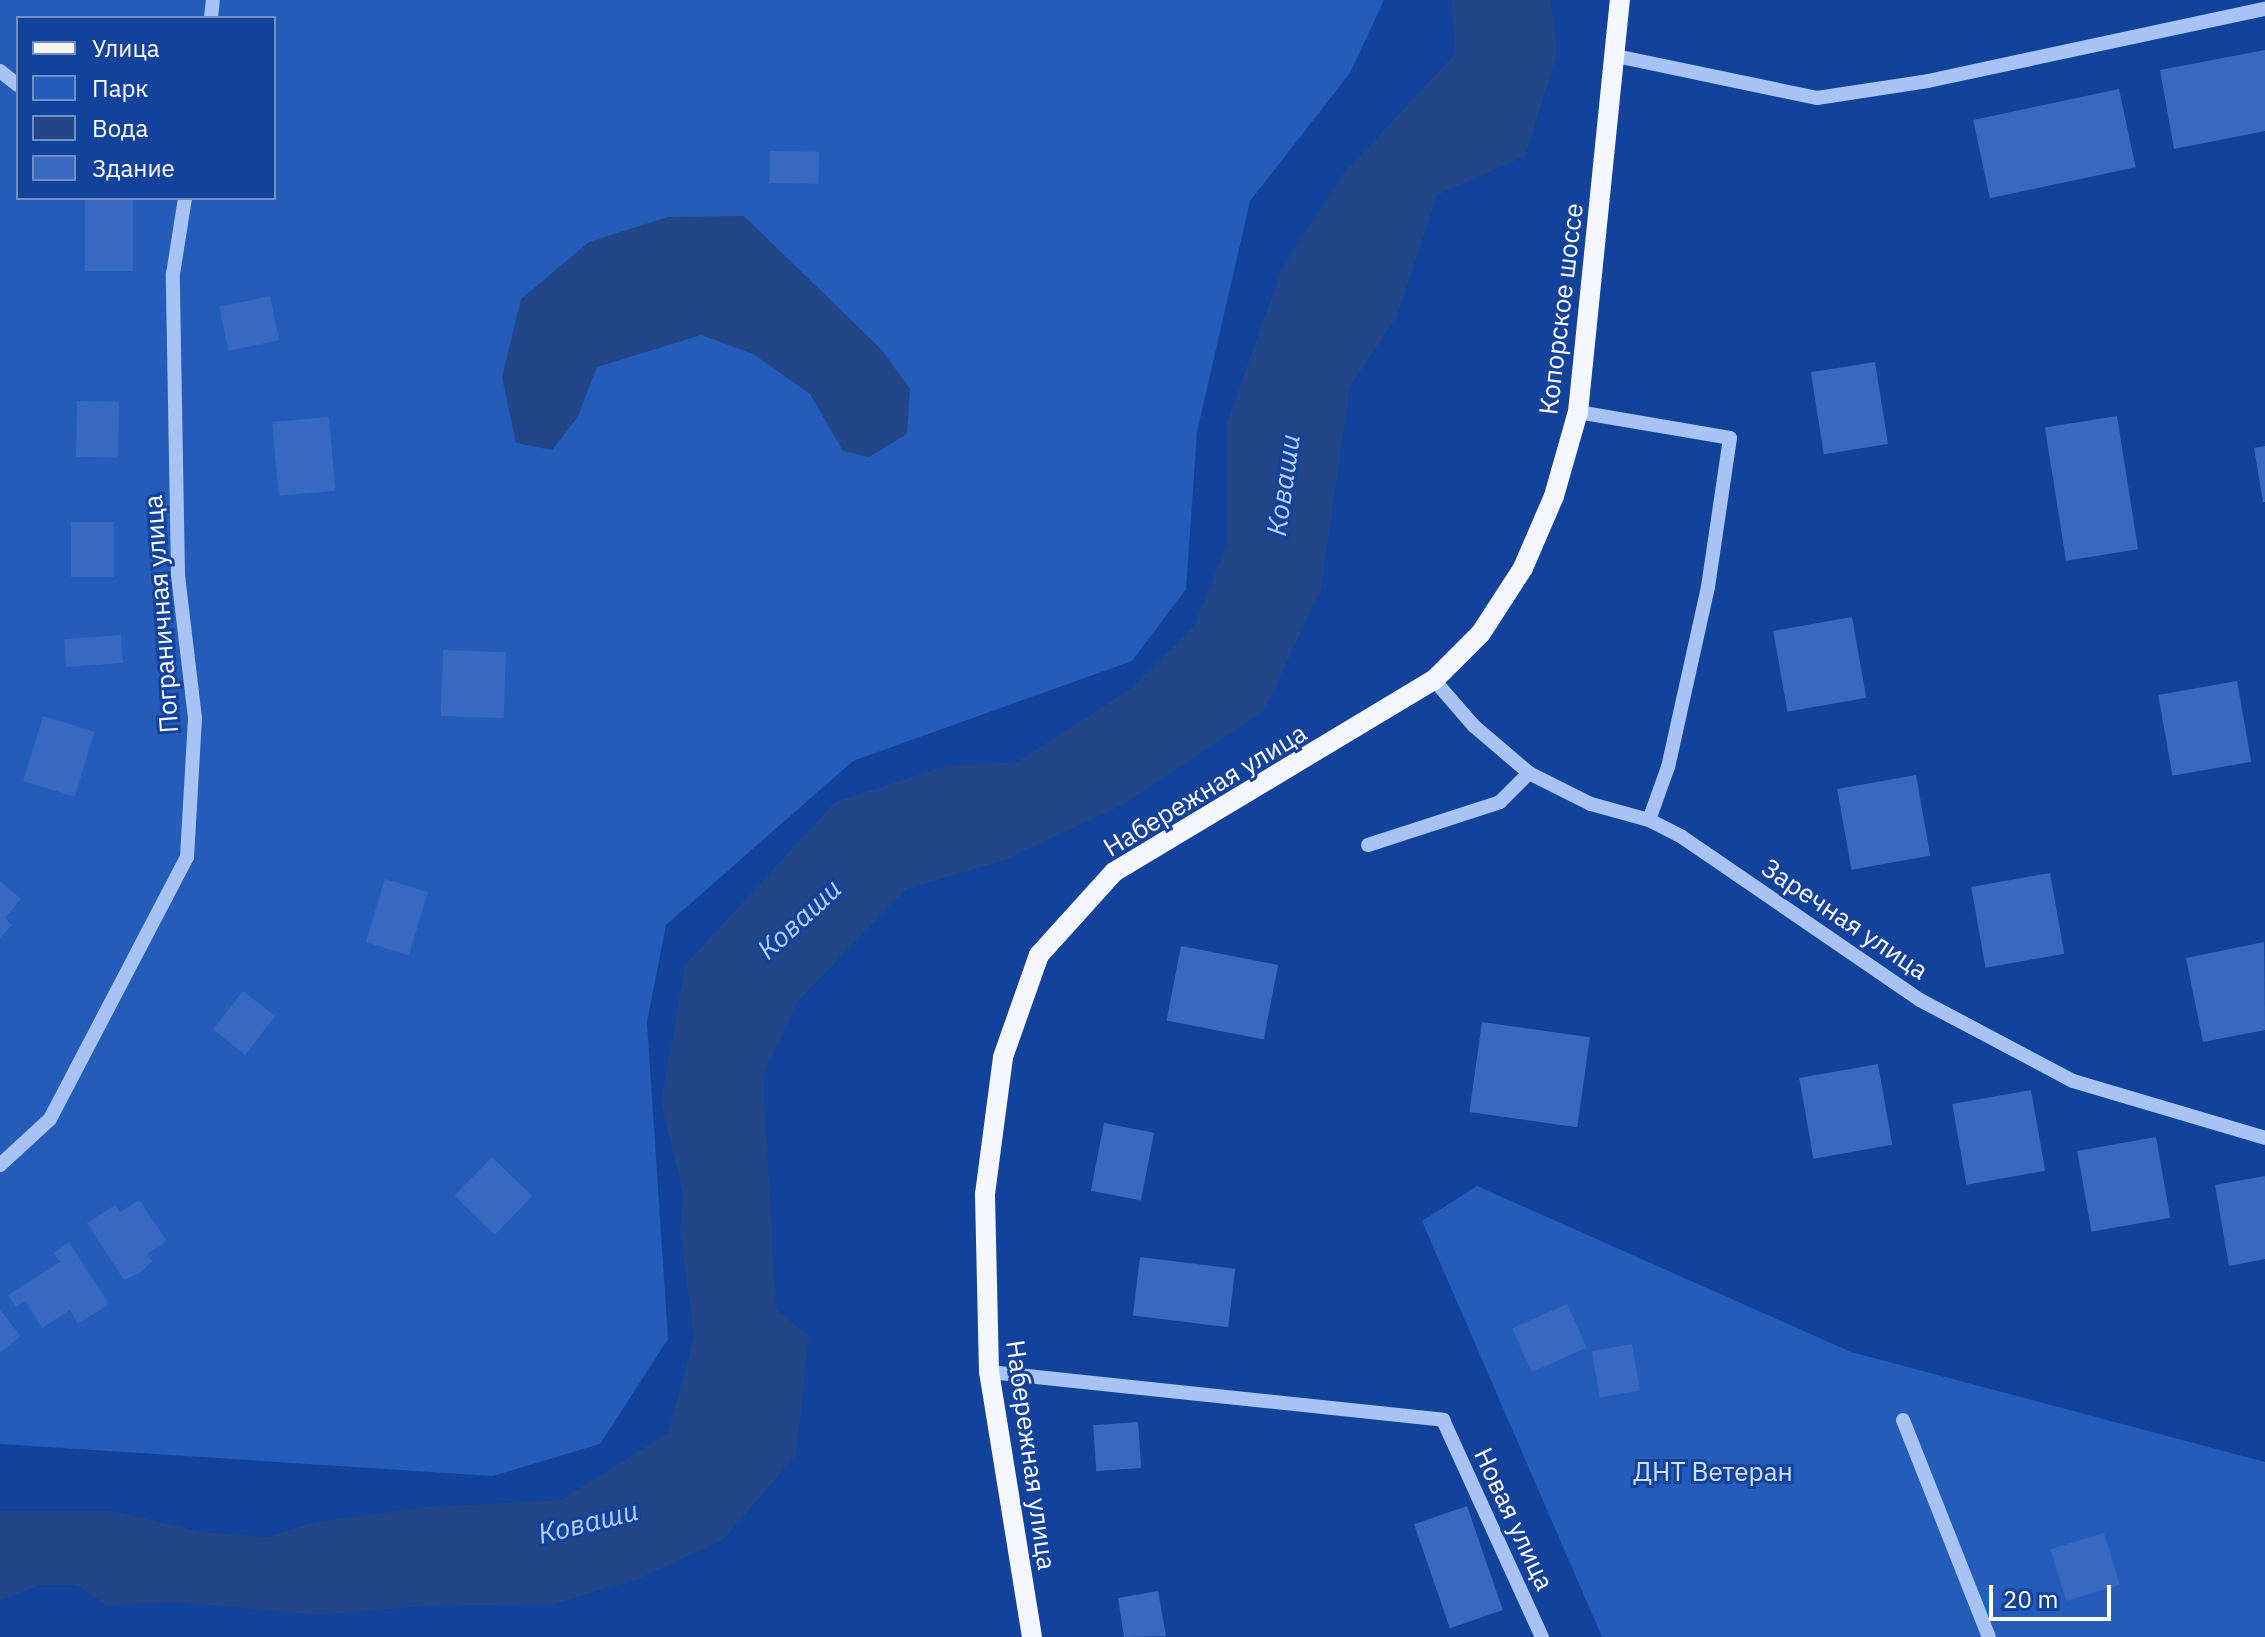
<!DOCTYPE html>
<html>
<head>
<meta charset="utf-8">
<style>
	body { margin:0 }
	#map { position:relative; width:2265px; height:1637px; overflow:hidden; background:#13429b; font-family:"IBM Plex Sans",sans-serif }
	div>[style] { position:absolute }
	.green>* { inset:0; background:#255bb9 }
	.water>* { inset:0; background:#234689 }
	.building>* { inset:0; background:#3769c1; transform-origin:0 0 }
	.minor>* { height:14px; margin:-7px; padding:0 7px; transform-origin:7px; border-radius:7px; background:#a7c3f4 }
	.major>* { height:20px; margin:-10px; padding:0 10px; transform-origin:10px; border-radius:10px; background:#f4f7ff }
	span { translate:-50% -50%; white-space:nowrap; text-align:center; line-height:1.15; -webkit-text-stroke:6px #13429b; paint-order:stroke }
	.street-label { font-size:26px; color:#fff }
	.park-label { font-size:26px; color:#cfe0fd }
	.water-label { font-size:28px; color:#b4cefa; font-style:italic }
	.legend { position:absolute; left:16px; top:16px; width:260px; height:184px; box-sizing:border-box; background:#13429b; border:2px solid #718ec3; margin:0; padding:10px 14px; list-style:none; font-size:24px; color:#fff }
	.legend li { display:flex; align-items:center; gap:16px; height:40px }
	.legend b { width:40px; border:2px solid #718ec3 }
	.scale { position:absolute; left:1989px; top:1585px; width:122px; height:36px; box-sizing:border-box; border:4px solid #fff; border-top:0; padding-left:10px; font-size:24px; line-height:28px; white-space:nowrap; color:#fff; -webkit-text-stroke:6px #13429b; paint-order:stroke }
</style>
</head>
<body>
<div id="map">
	<div class="green">
		<i style="clip-path:polygon(evenodd,0 0,1384px 0,1350px 73px,1250px 201px,1197px 432px,1186px 589px,1132px 661px,853px 761px,666px 925px,647px 1022px,668px 1339px,600px 1444px,493px 1476px,0 1444px,0 0,18px 18px,274px 18px,274px 198px,18px 198px,18px 18px)"></i>
		<i style="clip-path:polygon(1477px 1186px,1851px 1352px,2265px 1462px,2265px 1637px,1602px 1637px,1422px 1221px)"></i>
	</div>
	<div class="water">
		<i style="clip-path:polygon(1452px 0,1551px 0,1557px 55px,1525px 156px,1437px 195px,1397px 316px,1350px 387px,1321px 589px,1264px 711px,1122px 805px,1005px 860px,906px 889px,798px 1001px,763px 1075px,776px 1309px,809px 1336px,796px 1455px,723px 1540px,638px 1579px,553px 1604px,426px 1606px,318px 1615px,177px 1602px,107px 1605px,76px 1585px,41px 1585px,0 1600px,0 1511px,112px 1511px,202px 1532px,268px 1537px,316px 1522px,428px 1507px,561px 1500px,668px 1433px,694px 1338px,680px 1229px,683px 1193px,661px 1103px,685px 965px,835px 802px,946px 766px,1017px 762px,1129px 690px,1194px 626px,1227px 543px,1227px 423px,1282px 268px,1344px 173px,1455px 54px)"></i>
		<i style="clip-path:polygon(744px 216px,882px 350px,910px 389px,907px 434px,869px 457px,843px 451px,810px 394px,753px 354px,701px 335px,597px 367px,577px 418px,552px 450px,516px 443px,502px 377px,521px 299px,589px 242px,668px 217px)"></i>
	</div>
	<div class="building">
		<i style="clip-path:polygon(2265px 50px,2265px 131px,2174px 149px,2160px 70px)"></i>
		<i style="left:2119px;top:89px;width:80px;height:149px;rotate:78deg"></i>
		<i style="left:770px;top:151px;width:49px;height:32px;rotate:1deg"></i>
		<i style="left:85px;top:198px;width:48px;height:73px"></i>
		<i style="left:270px;top:296px;width:45px;height:52px;rotate:78deg"></i>
		<i style="left:1875px;top:362px;width:83px;height:65px;rotate:81deg"></i>
		<i style="left:77px;top:401px;width:42px;height:56px;rotate:1deg"></i>
		<i style="left:2117px;top:416px;width:135px;height:73px;rotate:81deg"></i>
		<i style="left:329px;top:417px;width:74px;height:57px;rotate:85deg"></i>
		<i style="clip-path:polygon(2265px 446px,2265px 502px,2263px 502px,2254px 448px)"></i>
		<i style="left:71px;top:522px;width:43px;height:55px"></i>
		<i style="left:1852px;top:617px;width:82px;height:80px;rotate:80deg"></i>
		<i style="left:121px;top:635px;width:28px;height:57px;rotate:86deg"></i>
		<i style="left:443px;top:650px;width:63px;height:66px;rotate:2deg"></i>
		<i style="left:2237px;top:681px;width:82px;height:80px;rotate:80deg"></i>
		<i style="left:43px;top:716px;width:54px;height:68px;rotate:17deg"></i>
		<i style="left:1916px;top:775px;width:82px;height:80px;rotate:80deg"></i>
		<i style="left:2050px;top:873px;width:82px;height:80px;rotate:80deg"></i>
		<i style="left:385px;top:879px;width:45px;height:66px;rotate:17deg"></i>
		<i style="clip-path:polygon(0 881px,21px 899px,5px 918px,12px 925px,0 938px)"></i>
		<i style="clip-path:polygon(2264px 942px,2265px 1030px,2203px 1042px,2186px 958px)"></i>
		<i style="left:1181px;top:946px;width:99px;height:76px;rotate:11deg"></i>
		<i style="left:243px;top:991px;width:41px;height:49px;rotate:38deg"></i>
		<i style="left:1482px;top:1022px;width:109px;height:91px;rotate:8deg"></i>
		<i style="left:1878px;top:1064px;width:82px;height:80px;rotate:80deg"></i>
		<i style="left:2031px;top:1090px;width:82px;height:80px;rotate:80deg"></i>
		<i style="left:1104px;top:1123px;width:51px;height:69px;rotate:11deg"></i>
		<i style="left:2156px;top:1137px;width:82px;height:80px;rotate:80deg"></i>
		<i style="left:492px;top:1157px;width:56px;height:54px;rotate:44deg"></i>
		<i style="clip-path:polygon(2265px 1176px,2265px 1259px,2229px 1266px,2215px 1185px)"></i>
		<i style="clip-path:polygon(139px 1200px,167px 1241px,147px 1254px,152px 1261px,140px 1273px,124px 1280px,87px 1223px,115px 1205px,120px 1212px)"></i>
		<i style="clip-path:polygon(69px 1242px,109px 1304px,78px 1324px,70px 1310px,42px 1328px,25px 1301px,16px 1307px,8px 1295px,60px 1262px,54px 1253px)"></i>
		<i style="left:1140px;top:1257px;width:96px;height:59px;rotate:7deg"></i>
		<i style="left:1567px;top:1304px;width:48px;height:60px;rotate:66deg"></i>
		<i style="clip-path:polygon(0 1310px,21px 1336px,0 1353px)"></i>
		<i style="left:1632px;top:1344px;width:47px;height:41px;rotate:80deg"></i>
		<i style="left:1138px;top:1422px;width:46px;height:45px;rotate:86deg"></i>
		<i style="left:1467px;top:1506px;width:110px;height:56px;rotate:71deg"></i>
		<i style="left:2104px;top:1533px;width:54px;height:56px;rotate:73deg"></i>
		<i style="clip-path:polygon(1158px 1591px,1166px 1636px,1124px 1637px,1118px 1598px)"></i>
	</div>
	<div class="minor">
		<i style="left:211px;top:18px;width:18px;rotate:-84deg"></i>
		<i style="left:1616px;top:56px;width:205px;rotate:11.8deg"></i>
		<i style="left:1817px;top:98px;width:112px;rotate:-8.7deg"></i>
		<i style="left:1928px;top:81px;width:345px;rotate:-12.1deg"></i>
		<i style="left:0;top:71px;width:23px;rotate:38deg"></i>
		<i style="left:1578px;top:412px;width:154px;rotate:9.7deg"></i>
		<i style="left:1730px;top:438px;width:151px;rotate:98.4deg"></i>
		<i style="left:1708px;top:587px;width:184px;rotate:102.5deg"></i>
		<i style="left:1668px;top:767px;width:56px;rotate:109.7deg"></i>
		<i style="left:1434px;top:680px;width:61px;rotate:49deg"></i>
		<i style="left:1474px;top:726px;width:72px;rotate:40.5deg"></i>
		<i style="left:1529px;top:773px;width:69px;rotate:26.6deg"></i>
		<i style="left:1591px;top:804px;width:60px;rotate:15.4deg"></i>
		<i style="left:1649px;top:820px;width:37px;rotate:27deg"></i>
		<i style="left:1682px;top:837px;width:288px;rotate:34.4deg"></i>
		<i style="left:1920px;top:1000px;width:173px;rotate:27.9deg"></i>
		<i style="left:2073px;top:1081px;width:200px;rotate:16.5deg"></i>
		<i style="left:1368px;top:845px;width:139px;rotate:-18deg"></i>
		<i style="left:1500px;top:802px;width:41px;rotate:-45deg"></i>
		<i style="left:0;top:1165px;width:68px;rotate:-42.6deg"></i>
		<i style="left:50px;top:1119px;width:296px;rotate:-62.4deg"></i>
		<i style="left:187px;top:857px;width:139px;rotate:-86.7deg"></i>
		<i style="left:195px;top:718px;width:144px;rotate:-96.8deg"></i>
		<i style="left:178px;top:575px;width:301px;rotate:-91deg"></i>
		<i style="left:173px;top:274px;width:77px;rotate:-81deg"></i>
		<i style="left:989px;top:1372px;width:457px;rotate:6deg"></i>
		<i style="left:1443px;top:1420px;width:239px;rotate:65.5deg"></i>
		<i style="left:1903px;top:1420px;width:233px;rotate:68.4deg"></i>
	</div>
	<div class="major">
		<i style="left:1032px;top:1637px;width:268px;rotate:-99.2deg"></i>
		<i style="left:989px;top:1372px;width:178px;rotate:-91.3deg"></i>
		<i style="left:985px;top:1194px;width:138px;rotate:-82.5deg"></i>
		<i style="left:1003px;top:1057px;width:108px;rotate:-70.6deg"></i>
		<i style="left:1039px;top:955px;width:112px;rotate:-47.9deg"></i>
		<i style="left:1114px;top:872px;width:373px;rotate:-31deg"></i>
		<i style="left:1434px;top:680px;width:66px;rotate:-45deg"></i>
		<i style="left:1481px;top:633px;width:77px;rotate:-57.1deg"></i>
		<i style="left:1523px;top:568px;width:78px;rotate:-66.7deg"></i>
		<i style="left:1554px;top:496px;width:87px;rotate:-74.1deg"></i>
		<i style="left:1578px;top:412px;width:414px;rotate:-84.2deg"></i>
	</div>
	<div class="street-label">
		<span style="left:1561px;top:309px;rotate:-83deg">Копорское шоссе</span>
		<span style="left:161px;top:614px;rotate:-94deg">Пограничная улица</span>
		<span style="left:1205px;top:790px;rotate:-31deg">Набережная улица</span>
		<span style="left:1845px;top:919px;rotate:34deg">Заречная улица</span>
		<span style="left:1031px;top:1455px;rotate:82deg">Набережная улица</span>
		<span style="left:1514px;top:1519px;rotate:65deg">Новая улица</span>
	</div>
	<div class="park-label">
		<span style="left:1713px;top:1472px">ДНТ Ветеран</span>
	</div>
	<div class="water-label">
		<span style="left:1283px;top:485px;rotate:-82deg">Коваши</span>
		<span style="left:799px;top:919px;rotate:-43deg">Коваши</span>
		<span style="left:588px;top:1522px;rotate:-14deg">Коваши</span>
	</div>
	<ul class="legend">
	<li><b style="height:10px;background:#f4f7ff"></b>Улица</li>
	<li><b style="height:22px;background:#255bb9"></b>Парк</li>
	<li><b style="height:22px;background:#234689"></b>Вода</li>
	<li><b style="height:22px;background:#3769c1"></b>Здание</li>
	</ul>
	<div class="scale">20 m</div>
</div>
</body>
</html>
